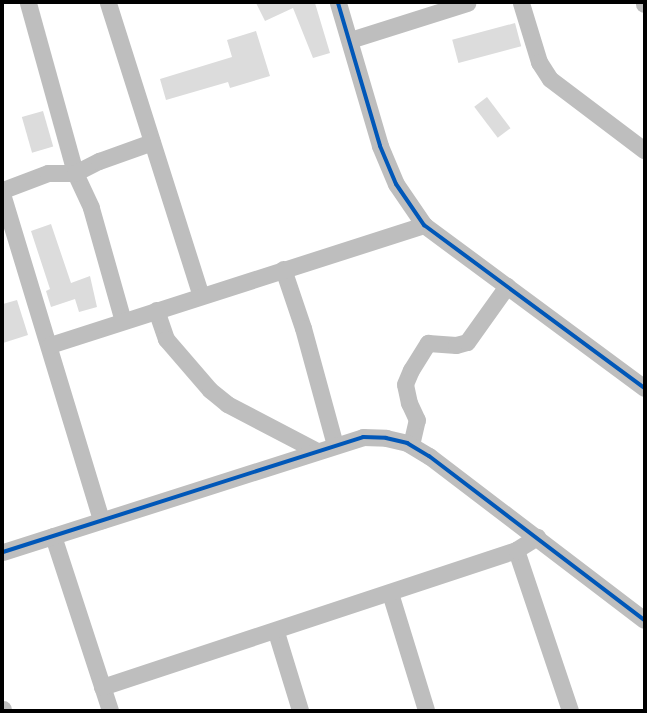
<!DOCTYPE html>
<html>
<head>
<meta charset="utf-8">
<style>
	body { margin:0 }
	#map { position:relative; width:647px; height:713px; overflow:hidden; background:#fff; font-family:Mulish,sans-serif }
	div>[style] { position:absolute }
	.building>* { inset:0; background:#dcdcdc; transform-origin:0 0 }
	.minor>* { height:17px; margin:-8.5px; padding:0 8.5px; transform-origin:8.5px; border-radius:8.5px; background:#bebebe }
	.cycleway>* { height:4px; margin:-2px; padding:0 2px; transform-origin:2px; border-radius:2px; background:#0057b8 }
	span { translate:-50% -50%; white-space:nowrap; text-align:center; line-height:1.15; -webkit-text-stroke:3px #fff; paint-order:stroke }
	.frame { position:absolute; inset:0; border:4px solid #000; pointer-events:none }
</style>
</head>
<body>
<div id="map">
	<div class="building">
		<i style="clip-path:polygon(256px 3px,315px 3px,330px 53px,313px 58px,293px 8px,265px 21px)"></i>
		<i style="left:515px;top:23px;width:24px;height:65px;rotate:75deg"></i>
		<i style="clip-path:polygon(256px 31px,270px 76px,230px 88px,228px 82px,166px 100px,160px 79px,232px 57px,227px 40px)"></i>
		<i style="left:487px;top:97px;width:39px;height:16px;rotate:53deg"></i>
		<i style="left:43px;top:111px;width:37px;height:22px;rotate:74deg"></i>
		<i style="clip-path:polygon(51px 224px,71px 283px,90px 276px,97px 307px,79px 312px,75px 299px,51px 307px,46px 291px,50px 289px,31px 231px)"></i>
		<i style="clip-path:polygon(17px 300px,28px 335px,3px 343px,3px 304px)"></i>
	</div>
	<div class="minor">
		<i style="left:28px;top:3px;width:176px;rotate:74.5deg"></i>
		<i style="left:75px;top:173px;width:38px;rotate:65deg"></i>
		<i style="left:91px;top:208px;width:117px;rotate:74.2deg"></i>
		<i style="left:108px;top:3px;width:307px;rotate:72.4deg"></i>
		<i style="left:338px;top:3px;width:149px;rotate:73.6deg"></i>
		<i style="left:380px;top:146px;width:41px;rotate:67.2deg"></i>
		<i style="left:396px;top:184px;width:50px;rotate:55.7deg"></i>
		<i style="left:424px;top:225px;width:274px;rotate:36.5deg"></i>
		<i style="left:521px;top:3px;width:62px;rotate:73deg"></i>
		<i style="left:539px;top:62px;width:20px;rotate:57deg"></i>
		<i style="left:550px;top:79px;width:118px;rotate:37.1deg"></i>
		<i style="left:644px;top:3px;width:1px;rotate:90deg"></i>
		<i style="left:350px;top:40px;width:123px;rotate:-17.5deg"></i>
		<i style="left:3px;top:190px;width:48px;rotate:-20.7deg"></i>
		<i style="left:48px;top:173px;width:27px"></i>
		<i style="left:75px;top:173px;width:27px;rotate:-27deg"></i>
		<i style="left:99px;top:161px;width:56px;rotate:-19.7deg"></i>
		<i style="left:3px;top:197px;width:338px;rotate:73.1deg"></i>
		<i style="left:283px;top:269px;width:62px;rotate:71.3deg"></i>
		<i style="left:303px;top:328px;width:121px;rotate:74.7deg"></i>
		<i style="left:156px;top:310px;width:31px;rotate:71deg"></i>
		<i style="left:166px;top:339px;width:67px;rotate:49.2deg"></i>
		<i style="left:210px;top:390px;width:22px;rotate:39deg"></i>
		<i style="left:227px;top:404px;width:102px;rotate:27.6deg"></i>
		<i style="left:50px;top:345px;width:393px;rotate:-17.8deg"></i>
		<i style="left:411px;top:445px;width:26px;rotate:-77deg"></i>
		<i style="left:417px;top:420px;width:19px;rotate:-115deg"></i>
		<i style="left:409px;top:403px;width:19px;rotate:-102deg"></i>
		<i style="left:405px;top:384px;width:15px;rotate:-67deg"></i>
		<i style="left:411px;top:370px;width:32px;rotate:-58deg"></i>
		<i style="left:428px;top:343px;width:28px;rotate:4deg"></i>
		<i style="left:456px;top:345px;width:11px;rotate:-15deg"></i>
		<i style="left:467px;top:342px;width:69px;rotate:-54.5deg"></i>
		<i style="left:53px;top:536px;width:183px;rotate:71.9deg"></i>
		<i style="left:516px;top:550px;width:169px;rotate:71.4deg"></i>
		<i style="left:3px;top:552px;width:378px;rotate:-17.7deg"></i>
		<i style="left:363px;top:437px;width:23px;rotate:2deg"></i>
		<i style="left:386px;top:438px;width:22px;rotate:13deg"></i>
		<i style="left:407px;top:443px;width:26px;rotate:31deg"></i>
		<i style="left:429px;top:456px;width:270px;rotate:37.3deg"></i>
		<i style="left:390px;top:593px;width:122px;rotate:72.9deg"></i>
		<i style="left:276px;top:632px;width:82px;rotate:72.9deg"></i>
		<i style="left:102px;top:687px;width:436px;rotate:-18.3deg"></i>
		<i style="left:516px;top:550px;width:25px;rotate:-32deg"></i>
		<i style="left:3px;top:709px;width:1px;rotate:90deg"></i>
	</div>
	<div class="cycleway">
		<i style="left:338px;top:3px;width:149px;rotate:73.6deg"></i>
		<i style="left:380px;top:146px;width:41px;rotate:67.2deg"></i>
		<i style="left:396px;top:184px;width:50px;rotate:55.7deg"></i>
		<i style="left:424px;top:225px;width:274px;rotate:36.5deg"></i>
		<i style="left:3px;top:552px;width:378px;rotate:-17.7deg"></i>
		<i style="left:363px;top:437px;width:23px;rotate:2deg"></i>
		<i style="left:386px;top:438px;width:22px;rotate:13deg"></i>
		<i style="left:407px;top:443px;width:26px;rotate:31deg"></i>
		<i style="left:429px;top:456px;width:270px;rotate:37.3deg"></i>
	</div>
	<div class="frame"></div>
</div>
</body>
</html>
